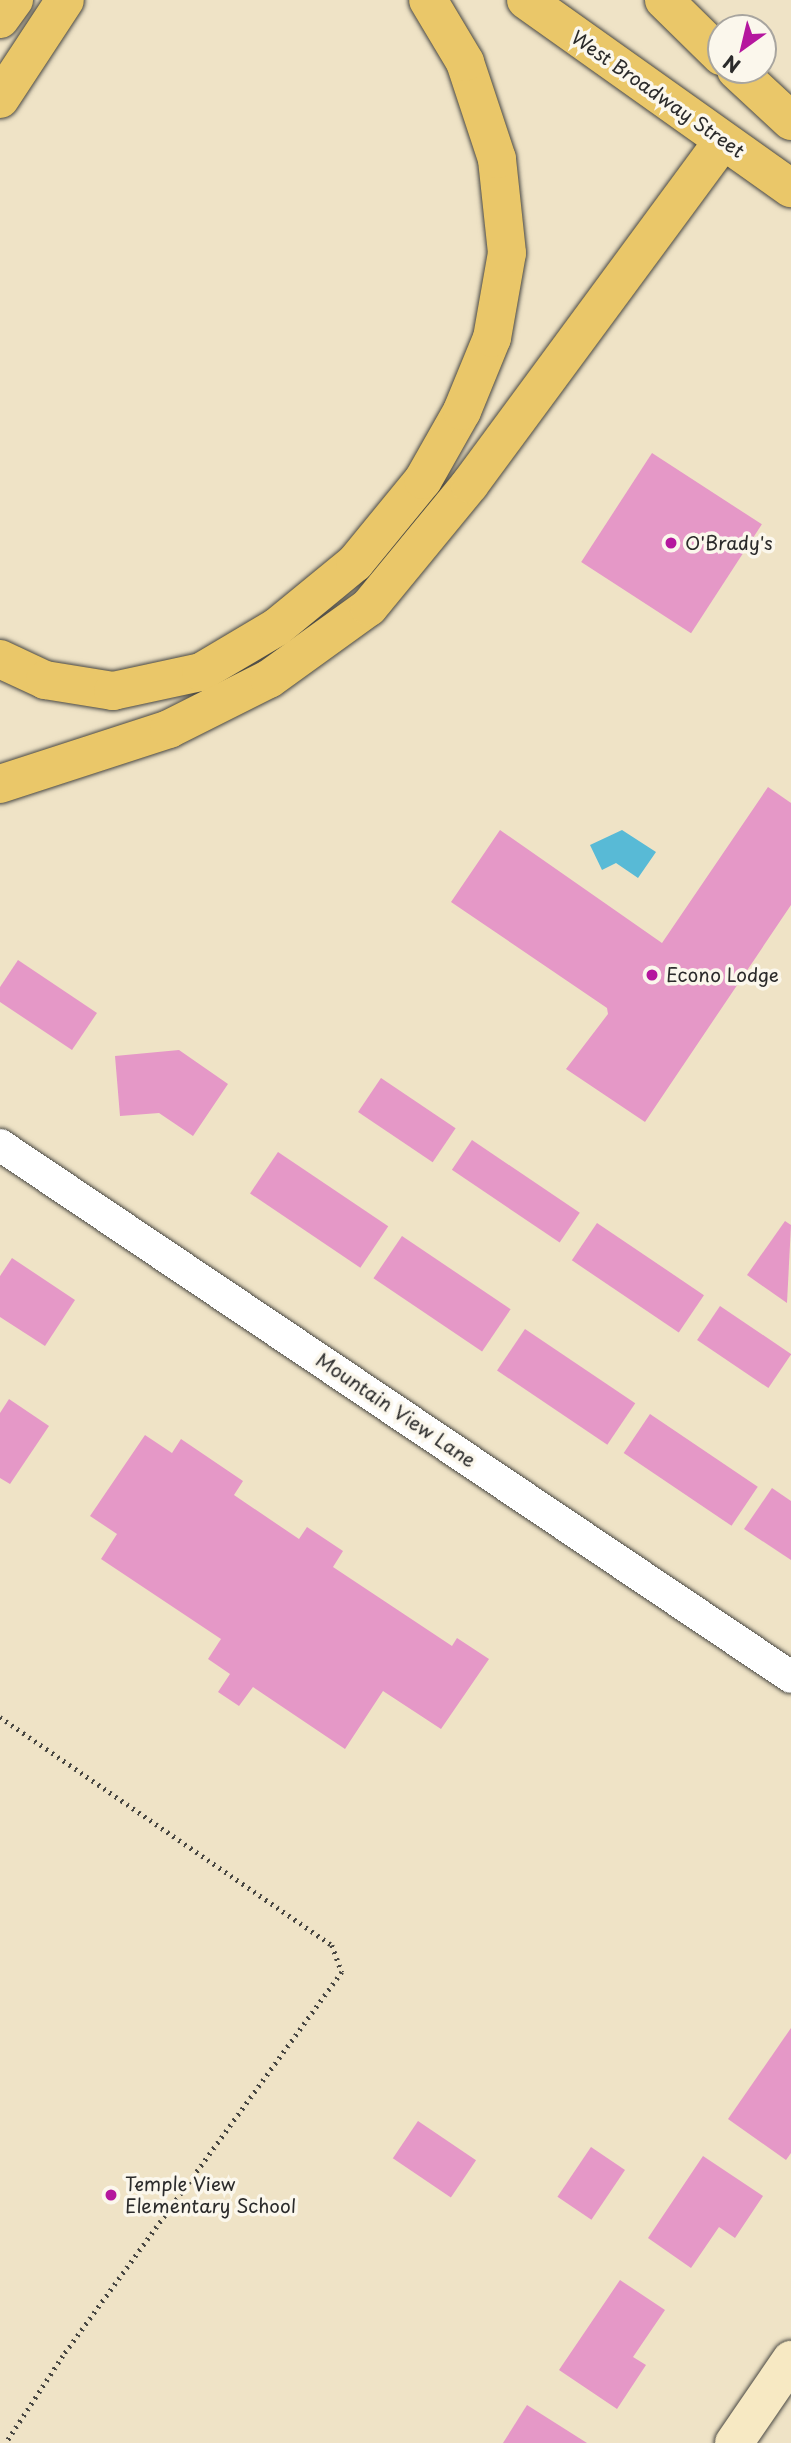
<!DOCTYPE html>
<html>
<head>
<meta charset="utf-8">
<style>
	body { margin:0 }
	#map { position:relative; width:791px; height:2443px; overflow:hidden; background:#efe3c6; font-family:"Playpen Sans",sans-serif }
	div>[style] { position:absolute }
	.water>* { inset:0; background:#58bad6 }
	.building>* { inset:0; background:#e598c7; transform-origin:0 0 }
	.path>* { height:4.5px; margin-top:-2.25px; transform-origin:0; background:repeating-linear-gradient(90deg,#484742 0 2px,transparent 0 7px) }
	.roads { filter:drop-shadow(0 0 2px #484742) drop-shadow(0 0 2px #484742) }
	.street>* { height:32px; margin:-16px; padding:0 16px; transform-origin:16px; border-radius:16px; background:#fff }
	.secondary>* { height:38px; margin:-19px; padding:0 19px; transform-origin:19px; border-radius:19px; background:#f7e9c3 }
	.primary>* { height:38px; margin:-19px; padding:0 19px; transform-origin:19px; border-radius:19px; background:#eac769 }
	.highway>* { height:38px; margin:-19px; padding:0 19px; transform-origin:19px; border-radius:19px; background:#eac769 }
	.dots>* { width:19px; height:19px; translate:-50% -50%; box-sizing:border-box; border:4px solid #fbf7ec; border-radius:50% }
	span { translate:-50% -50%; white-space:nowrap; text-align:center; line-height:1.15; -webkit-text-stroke:7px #fbf7ec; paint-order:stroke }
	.street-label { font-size:19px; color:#2b2b2b }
	.poi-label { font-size:19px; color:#2b2b2b }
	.left { translate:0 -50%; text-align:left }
	.north { position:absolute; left:707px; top:14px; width:70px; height:70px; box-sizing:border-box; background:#fbf7ec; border:2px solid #a8a59f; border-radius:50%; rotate:214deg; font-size:19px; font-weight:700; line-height:28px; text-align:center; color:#2b2b2b }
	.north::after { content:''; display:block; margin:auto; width:24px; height:32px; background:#b5179e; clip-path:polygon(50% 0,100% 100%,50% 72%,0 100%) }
</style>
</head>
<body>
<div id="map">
	<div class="water">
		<i style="clip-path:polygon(622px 830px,656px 852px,638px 878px,616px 863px,602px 870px,590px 845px)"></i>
	</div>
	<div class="building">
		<i style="left:652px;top:453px;width:131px;height:130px;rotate:33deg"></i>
		<i style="clip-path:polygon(768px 787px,791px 803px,791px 905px,645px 1122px,566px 1069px,608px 1014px,607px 1008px,451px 902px,500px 830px,662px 943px)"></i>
		<i style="clip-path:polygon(18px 960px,97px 1013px,72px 1050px,0 1002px,0 987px)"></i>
		<i style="clip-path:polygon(179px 1050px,228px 1084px,193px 1136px,159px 1113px,120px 1116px,115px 1056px)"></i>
		<i style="left:381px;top:1078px;width:90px;height:41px;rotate:34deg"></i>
		<i style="left:472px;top:1140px;width:130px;height:36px;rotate:34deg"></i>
		<i style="left:278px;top:1152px;width:133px;height:50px;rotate:34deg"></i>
		<i style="clip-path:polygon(785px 1221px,791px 1225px,787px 1303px,747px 1275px)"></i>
		<i style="left:597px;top:1223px;width:129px;height:45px;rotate:34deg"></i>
		<i style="left:402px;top:1236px;width:131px;height:51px;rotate:34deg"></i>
		<i style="clip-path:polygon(12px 1258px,75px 1300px,45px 1346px,0 1317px,0 1276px)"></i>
		<i style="left:720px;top:1306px;width:86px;height:41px;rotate:34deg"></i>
		<i style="left:525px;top:1329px;width:133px;height:50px;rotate:34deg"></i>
		<i style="clip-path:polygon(9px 1399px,49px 1426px,10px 1484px,0 1478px,0 1413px)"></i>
		<i style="left:650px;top:1414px;width:130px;height:47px;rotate:34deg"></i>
		<i style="clip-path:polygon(145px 1435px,172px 1453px,181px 1439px,243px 1481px,234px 1495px,299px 1539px,307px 1527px,343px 1551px,333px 1567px,452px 1646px,457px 1638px,489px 1659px,441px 1729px,383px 1691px,345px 1749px,253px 1687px,239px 1706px,218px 1692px,230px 1674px,208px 1659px,221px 1639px,101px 1559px,117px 1534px,90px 1516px)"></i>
		<i style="clip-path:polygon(772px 1488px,791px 1501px,791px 1560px,744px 1529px)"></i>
		<i style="clip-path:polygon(791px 2028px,791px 2153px,786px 2160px,728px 2119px)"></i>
		<i style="left:418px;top:2121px;width:70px;height:45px;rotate:34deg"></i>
		<i style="left:591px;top:2147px;width:41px;height:60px;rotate:34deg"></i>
		<i style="clip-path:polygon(703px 2156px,763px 2196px,735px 2238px,719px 2227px,691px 2268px,648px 2238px)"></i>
		<i style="clip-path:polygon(620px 2280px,665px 2310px,633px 2357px,646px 2365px,617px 2409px,559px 2370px)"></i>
		<i style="clip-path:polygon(527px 2405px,587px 2443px,503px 2443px)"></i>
	</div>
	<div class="path">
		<i style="left:0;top:1717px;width:403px;rotate:34.5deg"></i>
		<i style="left:332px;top:1945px;width:29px;rotate:70deg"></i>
		<i style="left:342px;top:1972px;width:475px;rotate:126deg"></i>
		<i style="left:63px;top:2356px;width:104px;rotate:123.2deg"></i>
	</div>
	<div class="roads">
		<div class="street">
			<i style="left:0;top:1145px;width:953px;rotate:33.92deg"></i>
		</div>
		<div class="secondary">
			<i style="left:734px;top:2443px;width:101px;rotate:-55.5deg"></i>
		</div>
		<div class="primary">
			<i style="left:526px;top:0;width:325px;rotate:35.4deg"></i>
		</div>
		<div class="highway">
			<i style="left:664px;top:0;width:80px;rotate:44.5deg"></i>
			<i style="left:0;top:19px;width:24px;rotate:-54deg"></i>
			<i style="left:736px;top:70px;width:75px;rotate:42.8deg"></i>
			<i style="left:0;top:99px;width:118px;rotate:-56.7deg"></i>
			<i style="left:0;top:659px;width:50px;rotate:25deg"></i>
			<i style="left:45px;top:680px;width:69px;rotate:9.2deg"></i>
			<i style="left:113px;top:691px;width:90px;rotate:-12.2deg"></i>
			<i style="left:201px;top:672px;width:88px;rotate:-30.6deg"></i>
			<i style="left:277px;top:627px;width:101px;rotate:-39.4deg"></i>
			<i style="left:355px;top:563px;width:107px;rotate:-50.7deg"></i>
			<i style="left:423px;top:480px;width:79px;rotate:-60.5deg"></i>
			<i style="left:462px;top:411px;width:79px;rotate:-67.7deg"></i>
			<i style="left:492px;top:338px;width:86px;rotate:-80deg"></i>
			<i style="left:507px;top:253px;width:95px;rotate:-96.1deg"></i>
			<i style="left:497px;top:159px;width:102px;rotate:-108.3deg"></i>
			<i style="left:465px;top:62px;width:72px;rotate:-120.8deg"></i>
			<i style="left:0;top:784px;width:178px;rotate:-18deg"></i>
			<i style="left:169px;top:729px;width:112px;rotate:-26.6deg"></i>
			<i style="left:269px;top:679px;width:123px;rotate:-35.8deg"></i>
			<i style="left:369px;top:607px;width:159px;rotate:-50.6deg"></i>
			<i style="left:470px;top:484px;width:426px;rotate:-53.6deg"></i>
		</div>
	</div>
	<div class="dots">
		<i style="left:671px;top:543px;background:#b5179e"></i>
		<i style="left:652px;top:975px;background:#b5179e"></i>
		<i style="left:111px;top:2195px;background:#b5179e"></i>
	</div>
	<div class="street-label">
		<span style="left:658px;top:94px;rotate:35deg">West Broadway Street</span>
		<span style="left:396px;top:1410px;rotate:34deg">Mountain View Lane</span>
	</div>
	<div class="poi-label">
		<span class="left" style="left:685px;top:543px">O'Brady's</span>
		<span class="left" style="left:666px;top:975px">Econo Lodge</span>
		<span class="left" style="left:125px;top:2195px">Temple View<br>Elementary School</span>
	</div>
	<div class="north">N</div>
</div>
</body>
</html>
